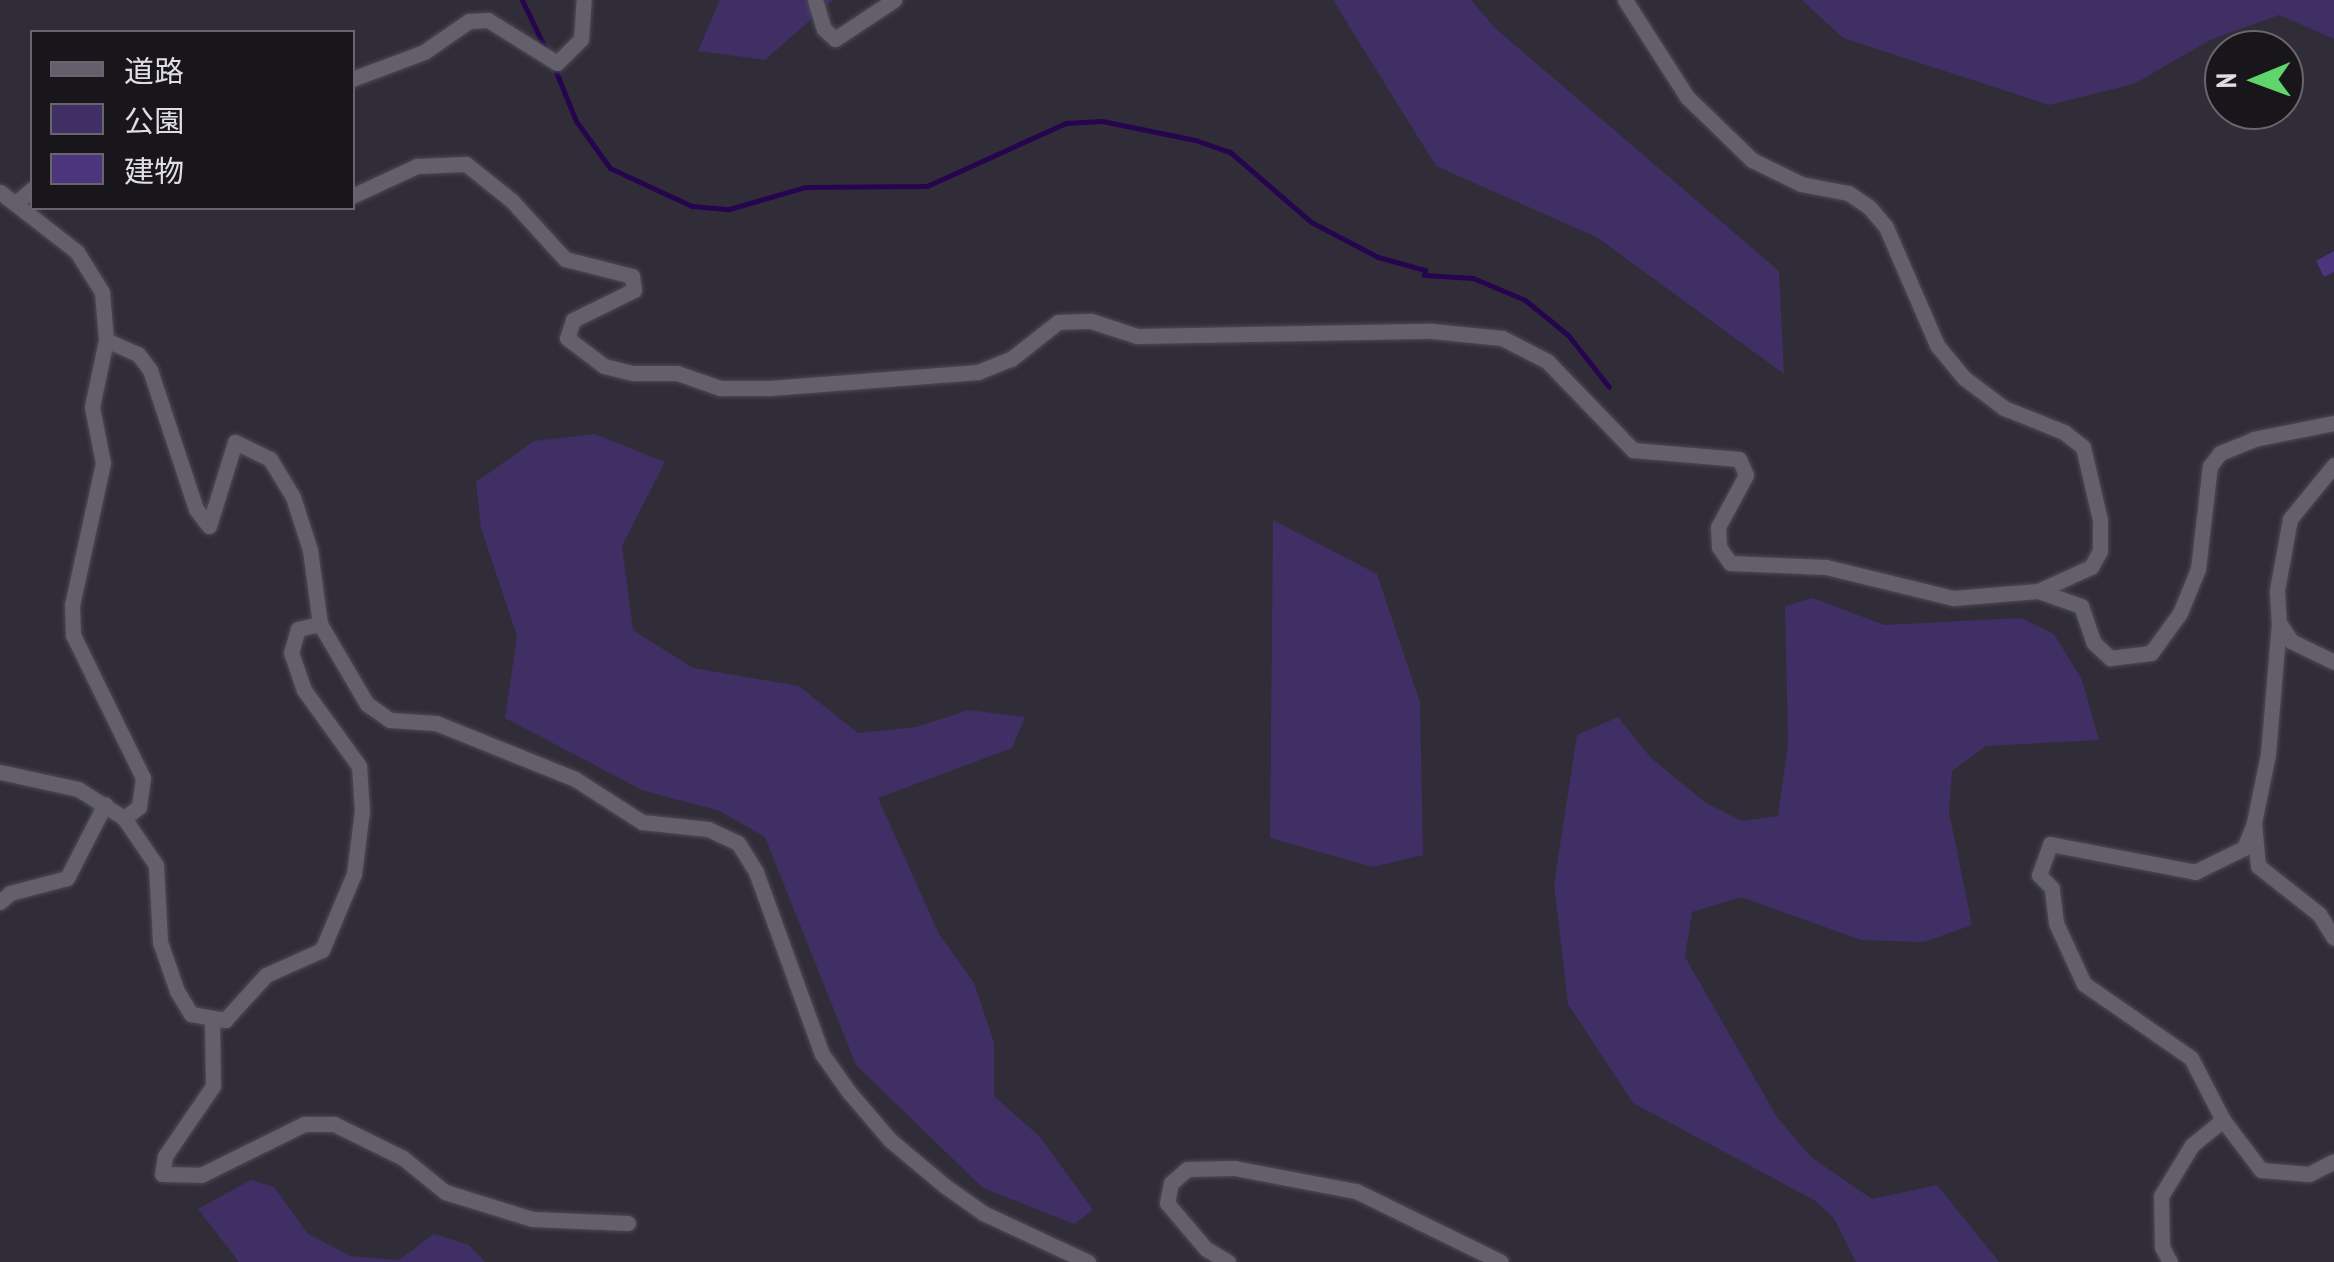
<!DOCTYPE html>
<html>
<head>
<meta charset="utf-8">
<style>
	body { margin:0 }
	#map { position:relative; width:2334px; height:1262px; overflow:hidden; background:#302d38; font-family:"PT Sans Narrow","Noto Sans JP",sans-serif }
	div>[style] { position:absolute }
	.green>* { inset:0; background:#3f2f64 }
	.stream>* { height:5px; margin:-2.5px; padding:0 2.5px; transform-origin:2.5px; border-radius:2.5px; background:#26054f }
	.building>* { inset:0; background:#4d357e }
	.roads { filter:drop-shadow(0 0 2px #4c4a52) drop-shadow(0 0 2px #4c4a52) }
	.minor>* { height:15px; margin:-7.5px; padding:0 7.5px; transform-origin:7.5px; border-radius:7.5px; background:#63606c }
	span { translate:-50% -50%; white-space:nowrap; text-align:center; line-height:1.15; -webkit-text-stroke:8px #18161b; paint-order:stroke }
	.legend { position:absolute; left:30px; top:30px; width:325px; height:180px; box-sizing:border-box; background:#18161b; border:2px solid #68666c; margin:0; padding:12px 18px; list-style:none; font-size:30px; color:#e0dee5 }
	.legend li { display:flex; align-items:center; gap:20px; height:50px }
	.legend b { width:50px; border:2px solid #68666c }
	.north { position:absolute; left:2204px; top:30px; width:100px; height:100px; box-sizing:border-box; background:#18161b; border:2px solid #68666c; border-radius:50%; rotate:269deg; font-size:28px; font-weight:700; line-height:40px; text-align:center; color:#e0dee5 }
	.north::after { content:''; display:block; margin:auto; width:35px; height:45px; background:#5fd56b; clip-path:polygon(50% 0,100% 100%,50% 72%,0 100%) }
</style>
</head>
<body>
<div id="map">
	<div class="green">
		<i style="clip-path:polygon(720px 0,833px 0,765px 60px,698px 51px)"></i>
		<i style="clip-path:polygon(1333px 0,1471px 0,1495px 28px,1779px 271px,1784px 374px,1598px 238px,1436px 166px)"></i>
		<i style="clip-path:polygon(1802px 0,2334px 0,2334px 39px,2279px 15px,2210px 40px,2134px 84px,2049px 105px,1843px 38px)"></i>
		<i style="clip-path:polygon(595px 434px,665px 462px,622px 546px,633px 630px,693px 668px,799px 686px,858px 733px,916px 727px,969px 710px,1025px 717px,1012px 748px,878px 798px,939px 934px,974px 983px,994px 1043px,994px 1096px,1040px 1137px,1093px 1210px,1074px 1224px,983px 1188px,856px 1065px,765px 837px,720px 811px,642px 790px,505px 718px,517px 636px,481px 528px,476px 482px,534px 441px)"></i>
		<i style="clip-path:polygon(1273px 520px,1377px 574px,1420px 702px,1423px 855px,1373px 867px,1270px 838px)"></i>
		<i style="clip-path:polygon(1813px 598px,1884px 625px,2021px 618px,2054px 634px,2082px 680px,2099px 740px,1986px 746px,1952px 771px,1949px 812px,1972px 925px,1924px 942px,1861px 940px,1741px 897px,1692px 912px,1685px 957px,1777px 1117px,1811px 1157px,1872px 1199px,1937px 1185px,1999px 1262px,1856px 1262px,1833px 1217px,1814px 1200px,1633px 1103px,1568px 1004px,1554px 884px,1577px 735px,1618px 717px,1651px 758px,1706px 803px,1742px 821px,1778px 816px,1788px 744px,1785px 606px)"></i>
		<i style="clip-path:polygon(251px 1180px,274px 1187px,308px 1234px,351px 1256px,399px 1260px,434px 1234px,469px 1245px,485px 1262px,239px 1262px,198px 1209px)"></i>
	</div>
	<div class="stream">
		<i style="left:522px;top:0;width:53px;rotate:64.4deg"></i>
		<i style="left:554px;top:67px;width:58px;rotate:67.8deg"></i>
		<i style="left:576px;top:121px;width:58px;rotate:54.1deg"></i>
		<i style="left:610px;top:168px;width:90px;rotate:24.9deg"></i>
		<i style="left:692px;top:206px;width:37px;rotate:5deg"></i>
		<i style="left:729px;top:209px;width:79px;rotate:-16.1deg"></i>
		<i style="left:805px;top:187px;width:122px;rotate:-0.5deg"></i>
		<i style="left:927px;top:186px;width:153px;rotate:-24.4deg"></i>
		<i style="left:1066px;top:123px;width:36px;rotate:-3deg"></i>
		<i style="left:1102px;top:121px;width:95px;rotate:11.5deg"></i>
		<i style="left:1195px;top:140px;width:37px;rotate:19deg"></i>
		<i style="left:1230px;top:152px;width:107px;rotate:40.8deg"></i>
		<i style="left:1311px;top:222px;width:76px;rotate:27.6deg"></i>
		<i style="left:1378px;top:257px;width:49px;rotate:15.5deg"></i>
		<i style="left:1425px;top:270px;width:5px;rotate:101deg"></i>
		<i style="left:1424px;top:275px;width:49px;rotate:3.5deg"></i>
		<i style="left:1473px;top:278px;width:56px;rotate:22.9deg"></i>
		<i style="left:1525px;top:300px;width:55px;rotate:39.1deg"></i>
		<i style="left:1568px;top:335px;width:66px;rotate:51.7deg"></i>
	</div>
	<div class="building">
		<i style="clip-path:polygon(2334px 251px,2334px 272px,2324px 277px,2316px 261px)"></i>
	</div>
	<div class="roads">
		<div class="minor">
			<i style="left:815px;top:0;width:30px;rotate:73deg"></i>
			<i style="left:824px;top:29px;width:15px;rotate:42deg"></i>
			<i style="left:835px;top:39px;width:71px;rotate:-33.5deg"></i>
			<i style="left:352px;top:79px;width:77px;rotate:-20.6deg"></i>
			<i style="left:424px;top:52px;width:55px;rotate:-34.6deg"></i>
			<i style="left:469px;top:21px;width:19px;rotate:-3deg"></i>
			<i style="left:488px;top:20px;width:81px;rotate:31.9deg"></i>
			<i style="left:557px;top:63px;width:34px;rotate:-45deg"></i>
			<i style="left:581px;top:39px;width:39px;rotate:-86deg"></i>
			<i style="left:0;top:192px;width:98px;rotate:37.9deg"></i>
			<i style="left:77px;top:252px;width:47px;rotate:58deg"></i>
			<i style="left:102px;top:292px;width:48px;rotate:85.2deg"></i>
			<i style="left:106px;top:340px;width:68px;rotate:101.8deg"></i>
			<i style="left:92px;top:407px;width:57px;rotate:78.9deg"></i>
			<i style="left:103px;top:463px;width:145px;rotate:102.3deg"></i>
			<i style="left:72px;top:605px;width:30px;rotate:88deg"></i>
			<i style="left:73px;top:635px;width:159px;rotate:63.9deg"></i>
			<i style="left:143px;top:778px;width:29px;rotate:98deg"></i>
			<i style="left:139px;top:807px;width:19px;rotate:144deg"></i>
			<i style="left:352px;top:196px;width:72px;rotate:-24.8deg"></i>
			<i style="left:417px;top:166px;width:49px;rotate:-2.3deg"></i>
			<i style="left:466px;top:164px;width:59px;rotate:38.8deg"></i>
			<i style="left:512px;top:201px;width:79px;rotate:47.6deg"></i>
			<i style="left:565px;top:259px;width:69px;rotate:14.2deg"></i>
			<i style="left:632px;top:276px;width:14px;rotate:82deg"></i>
			<i style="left:634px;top:290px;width:68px;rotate:153.8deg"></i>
			<i style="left:573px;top:320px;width:19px;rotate:108deg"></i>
			<i style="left:567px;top:338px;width:46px;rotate:37.1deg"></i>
			<i style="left:604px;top:366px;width:30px;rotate:14deg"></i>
			<i style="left:633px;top:373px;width:44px"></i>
			<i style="left:677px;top:373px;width:46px;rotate:19.2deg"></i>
			<i style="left:720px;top:388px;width:50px"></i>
			<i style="left:770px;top:388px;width:209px;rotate:-4.4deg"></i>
			<i style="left:978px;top:372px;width:35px;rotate:-22deg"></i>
			<i style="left:1011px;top:359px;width:60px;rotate:-38.2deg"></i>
			<i style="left:1058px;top:322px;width:33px;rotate:-2deg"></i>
			<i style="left:1091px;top:321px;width:48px;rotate:18.1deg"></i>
			<i style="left:1137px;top:336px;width:295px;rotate:-1deg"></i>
			<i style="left:1432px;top:331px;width:70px;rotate:5.7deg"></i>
			<i style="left:1502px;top:338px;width:51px;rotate:27.1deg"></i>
			<i style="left:1547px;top:361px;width:124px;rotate:46deg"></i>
			<i style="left:1633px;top:450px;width:106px;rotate:4.9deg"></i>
			<i style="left:1739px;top:459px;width:17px;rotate:66deg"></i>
			<i style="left:1746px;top:475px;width:59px;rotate:118.3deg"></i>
			<i style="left:1718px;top:527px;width:20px;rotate:87deg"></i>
			<i style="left:1719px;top:547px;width:19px;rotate:55deg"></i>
			<i style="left:1730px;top:563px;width:96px;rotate:2.4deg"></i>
			<i style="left:1826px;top:567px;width:131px;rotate:13.7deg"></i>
			<i style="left:1953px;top:598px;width:85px;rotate:-4.7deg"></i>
			<i style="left:2038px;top:591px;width:58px;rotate:-24.4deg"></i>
			<i style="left:2091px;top:567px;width:18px;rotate:-61deg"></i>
			<i style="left:2100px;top:551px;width:31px;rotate:-90deg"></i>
			<i style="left:2100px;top:520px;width:75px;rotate:-103.1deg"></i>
			<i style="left:2083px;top:447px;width:24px;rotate:-142deg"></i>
			<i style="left:2064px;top:432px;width:65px;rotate:-158.2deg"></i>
			<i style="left:2004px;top:408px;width:50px;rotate:-143.1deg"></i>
			<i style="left:1964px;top:378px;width:43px;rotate:-129.3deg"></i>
			<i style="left:1937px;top:345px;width:129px;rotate:-113.4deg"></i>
			<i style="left:1886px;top:227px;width:26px;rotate:-130deg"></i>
			<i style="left:1869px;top:207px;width:25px;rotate:-146deg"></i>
			<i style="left:1848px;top:193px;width:48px;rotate:-169.2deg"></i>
			<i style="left:1801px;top:184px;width:55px;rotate:-153.9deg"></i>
			<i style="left:1752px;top:160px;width:91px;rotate:-135.9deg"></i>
			<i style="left:1687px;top:97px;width:115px;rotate:-122.6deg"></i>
			<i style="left:16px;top:203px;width:21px;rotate:-41deg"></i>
			<i style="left:106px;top:340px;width:35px;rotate:24deg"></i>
			<i style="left:138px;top:354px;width:20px;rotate:53deg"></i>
			<i style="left:150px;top:370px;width:146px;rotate:71.7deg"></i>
			<i style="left:196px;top:509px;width:21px;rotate:53deg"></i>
			<i style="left:209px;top:526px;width:88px;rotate:-72.8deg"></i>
			<i style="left:235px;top:442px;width:39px;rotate:26deg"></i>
			<i style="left:270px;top:459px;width:44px;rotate:58.8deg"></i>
			<i style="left:293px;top:497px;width:56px;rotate:72.2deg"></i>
			<i style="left:310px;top:550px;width:75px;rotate:82.3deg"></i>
			<i style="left:320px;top:624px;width:93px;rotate:59.6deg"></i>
			<i style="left:367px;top:704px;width:28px;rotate:35deg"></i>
			<i style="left:390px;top:720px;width:46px;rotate:3.7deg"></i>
			<i style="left:436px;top:723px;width:150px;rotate:21.9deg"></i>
			<i style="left:575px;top:779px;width:80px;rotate:32.7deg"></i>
			<i style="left:642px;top:822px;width:66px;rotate:6.1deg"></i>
			<i style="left:708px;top:829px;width:33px;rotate:25deg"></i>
			<i style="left:738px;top:843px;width:34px;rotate:58deg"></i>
			<i style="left:756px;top:872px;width:194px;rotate:70.1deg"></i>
			<i style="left:822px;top:1054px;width:47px;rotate:54.6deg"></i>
			<i style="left:849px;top:1092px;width:63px;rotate:49.5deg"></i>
			<i style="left:890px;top:1140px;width:72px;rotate:39.9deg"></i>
			<i style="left:945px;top:1186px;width:47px;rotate:35.4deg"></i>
			<i style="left:983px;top:1213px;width:116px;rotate:25deg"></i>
			<i style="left:2334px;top:465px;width:70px;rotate:129.2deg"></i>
			<i style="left:2290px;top:519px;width:72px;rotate:100.4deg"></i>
			<i style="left:2277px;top:590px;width:33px;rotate:87deg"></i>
			<i style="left:2279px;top:623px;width:22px;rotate:56deg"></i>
			<i style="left:2291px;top:641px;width:48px;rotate:26deg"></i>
			<i style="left:2038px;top:591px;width:46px;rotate:19.2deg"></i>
			<i style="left:2081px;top:606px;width:39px;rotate:71deg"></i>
			<i style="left:2094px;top:643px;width:22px;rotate:43deg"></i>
			<i style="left:2110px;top:658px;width:41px;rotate:-7deg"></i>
			<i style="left:2151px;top:653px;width:49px;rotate:-54.1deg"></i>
			<i style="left:2180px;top:613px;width:48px;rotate:-67.8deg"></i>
			<i style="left:2198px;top:569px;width:104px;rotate:-83.4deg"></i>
			<i style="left:2210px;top:466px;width:16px;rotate:-52deg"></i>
			<i style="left:2220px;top:453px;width:37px;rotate:-22deg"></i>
			<i style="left:2254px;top:439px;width:82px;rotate:-11.3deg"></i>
			<i style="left:2279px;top:623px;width:131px;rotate:94.8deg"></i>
			<i style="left:2268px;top:754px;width:70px;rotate:101.5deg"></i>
			<i style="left:2254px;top:823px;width:43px;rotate:84.7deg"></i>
			<i style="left:2258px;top:866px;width:78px;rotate:38.2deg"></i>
			<i style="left:2319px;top:914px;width:28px;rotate:58deg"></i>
			<i style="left:0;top:772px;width:80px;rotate:12.3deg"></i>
			<i style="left:78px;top:789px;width:54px;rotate:32.2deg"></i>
			<i style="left:124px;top:818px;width:57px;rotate:55.8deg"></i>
			<i style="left:156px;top:865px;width:77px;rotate:87deg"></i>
			<i style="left:160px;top:942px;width:52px;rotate:70.9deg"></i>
			<i style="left:177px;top:991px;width:27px;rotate:59deg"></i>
			<i style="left:191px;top:1014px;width:35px;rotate:10deg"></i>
			<i style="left:225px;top:1020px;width:61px;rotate:-47.7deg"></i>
			<i style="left:266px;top:975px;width:61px;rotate:-24.1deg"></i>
			<i style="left:322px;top:950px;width:82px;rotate:-67.2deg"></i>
			<i style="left:354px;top:874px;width:64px;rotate:-82.8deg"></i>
			<i style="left:362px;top:811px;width:45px;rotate:-93.8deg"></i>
			<i style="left:359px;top:766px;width:94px;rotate:-125.9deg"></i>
			<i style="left:304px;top:690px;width:39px;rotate:-109deg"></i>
			<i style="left:291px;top:653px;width:25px;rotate:-74deg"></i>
			<i style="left:298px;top:629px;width:23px;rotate:-13deg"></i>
			<i style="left:0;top:902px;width:13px;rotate:-42deg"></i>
			<i style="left:10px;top:893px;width:59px;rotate:-14.7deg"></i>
			<i style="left:67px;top:878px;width:83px;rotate:-62.8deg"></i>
			<i style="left:212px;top:1021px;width:65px;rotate:89.1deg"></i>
			<i style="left:213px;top:1086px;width:85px;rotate:124.4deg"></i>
			<i style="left:165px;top:1156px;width:18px;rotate:99deg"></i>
			<i style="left:162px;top:1174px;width:39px;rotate:1deg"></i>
			<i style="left:201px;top:1175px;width:115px;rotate:-26.3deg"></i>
			<i style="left:304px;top:1124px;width:30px"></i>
			<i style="left:334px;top:1124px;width:77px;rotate:26.2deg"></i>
			<i style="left:403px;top:1158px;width:54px;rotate:39deg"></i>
			<i style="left:445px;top:1192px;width:91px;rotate:17.2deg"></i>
			<i style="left:532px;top:1219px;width:96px;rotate:2.4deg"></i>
			<i style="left:2223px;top:1120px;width:70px;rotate:-117.3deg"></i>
			<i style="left:2191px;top:1058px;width:130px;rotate:-145.3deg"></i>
			<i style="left:2084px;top:984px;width:67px;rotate:-114.7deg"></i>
			<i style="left:2056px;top:923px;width:35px;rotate:-97deg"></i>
			<i style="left:2052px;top:888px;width:18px;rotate:-135deg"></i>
			<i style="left:2039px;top:875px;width:33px;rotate:-70deg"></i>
			<i style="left:2050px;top:844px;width:148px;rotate:10.9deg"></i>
			<i style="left:2195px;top:872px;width:55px;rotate:-26.1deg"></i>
			<i style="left:2244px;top:848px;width:27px;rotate:-68deg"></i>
			<i style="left:1228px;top:1262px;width:26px;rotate:-149deg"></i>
			<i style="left:1206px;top:1249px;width:60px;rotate:-130.3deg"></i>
			<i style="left:1167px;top:1203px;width:20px;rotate:-79deg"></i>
			<i style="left:1171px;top:1183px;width:21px;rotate:-41deg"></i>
			<i style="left:1187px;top:1169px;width:47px;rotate:-1.2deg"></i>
			<i style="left:1234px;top:1168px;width:124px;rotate:10.7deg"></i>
			<i style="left:1356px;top:1191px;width:161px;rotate:26.1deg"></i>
			<i style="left:2170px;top:1262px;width:17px;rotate:-118deg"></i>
			<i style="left:2162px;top:1247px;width:51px;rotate:-91.1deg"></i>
			<i style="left:2161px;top:1196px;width:60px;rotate:-58.7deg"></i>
			<i style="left:2192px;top:1145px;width:40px;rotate:-39deg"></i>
			<i style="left:2223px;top:1120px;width:63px;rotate:52.8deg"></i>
			<i style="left:2261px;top:1170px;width:48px;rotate:4.8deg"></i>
			<i style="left:2309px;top:1174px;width:28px;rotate:-27deg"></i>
		</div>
	</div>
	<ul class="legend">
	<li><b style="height:12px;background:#63606c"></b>道路</li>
	<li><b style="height:28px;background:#3f2f64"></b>公園</li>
	<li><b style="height:28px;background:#4d357e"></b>建物</li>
	</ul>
	<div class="north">N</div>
</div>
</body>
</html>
